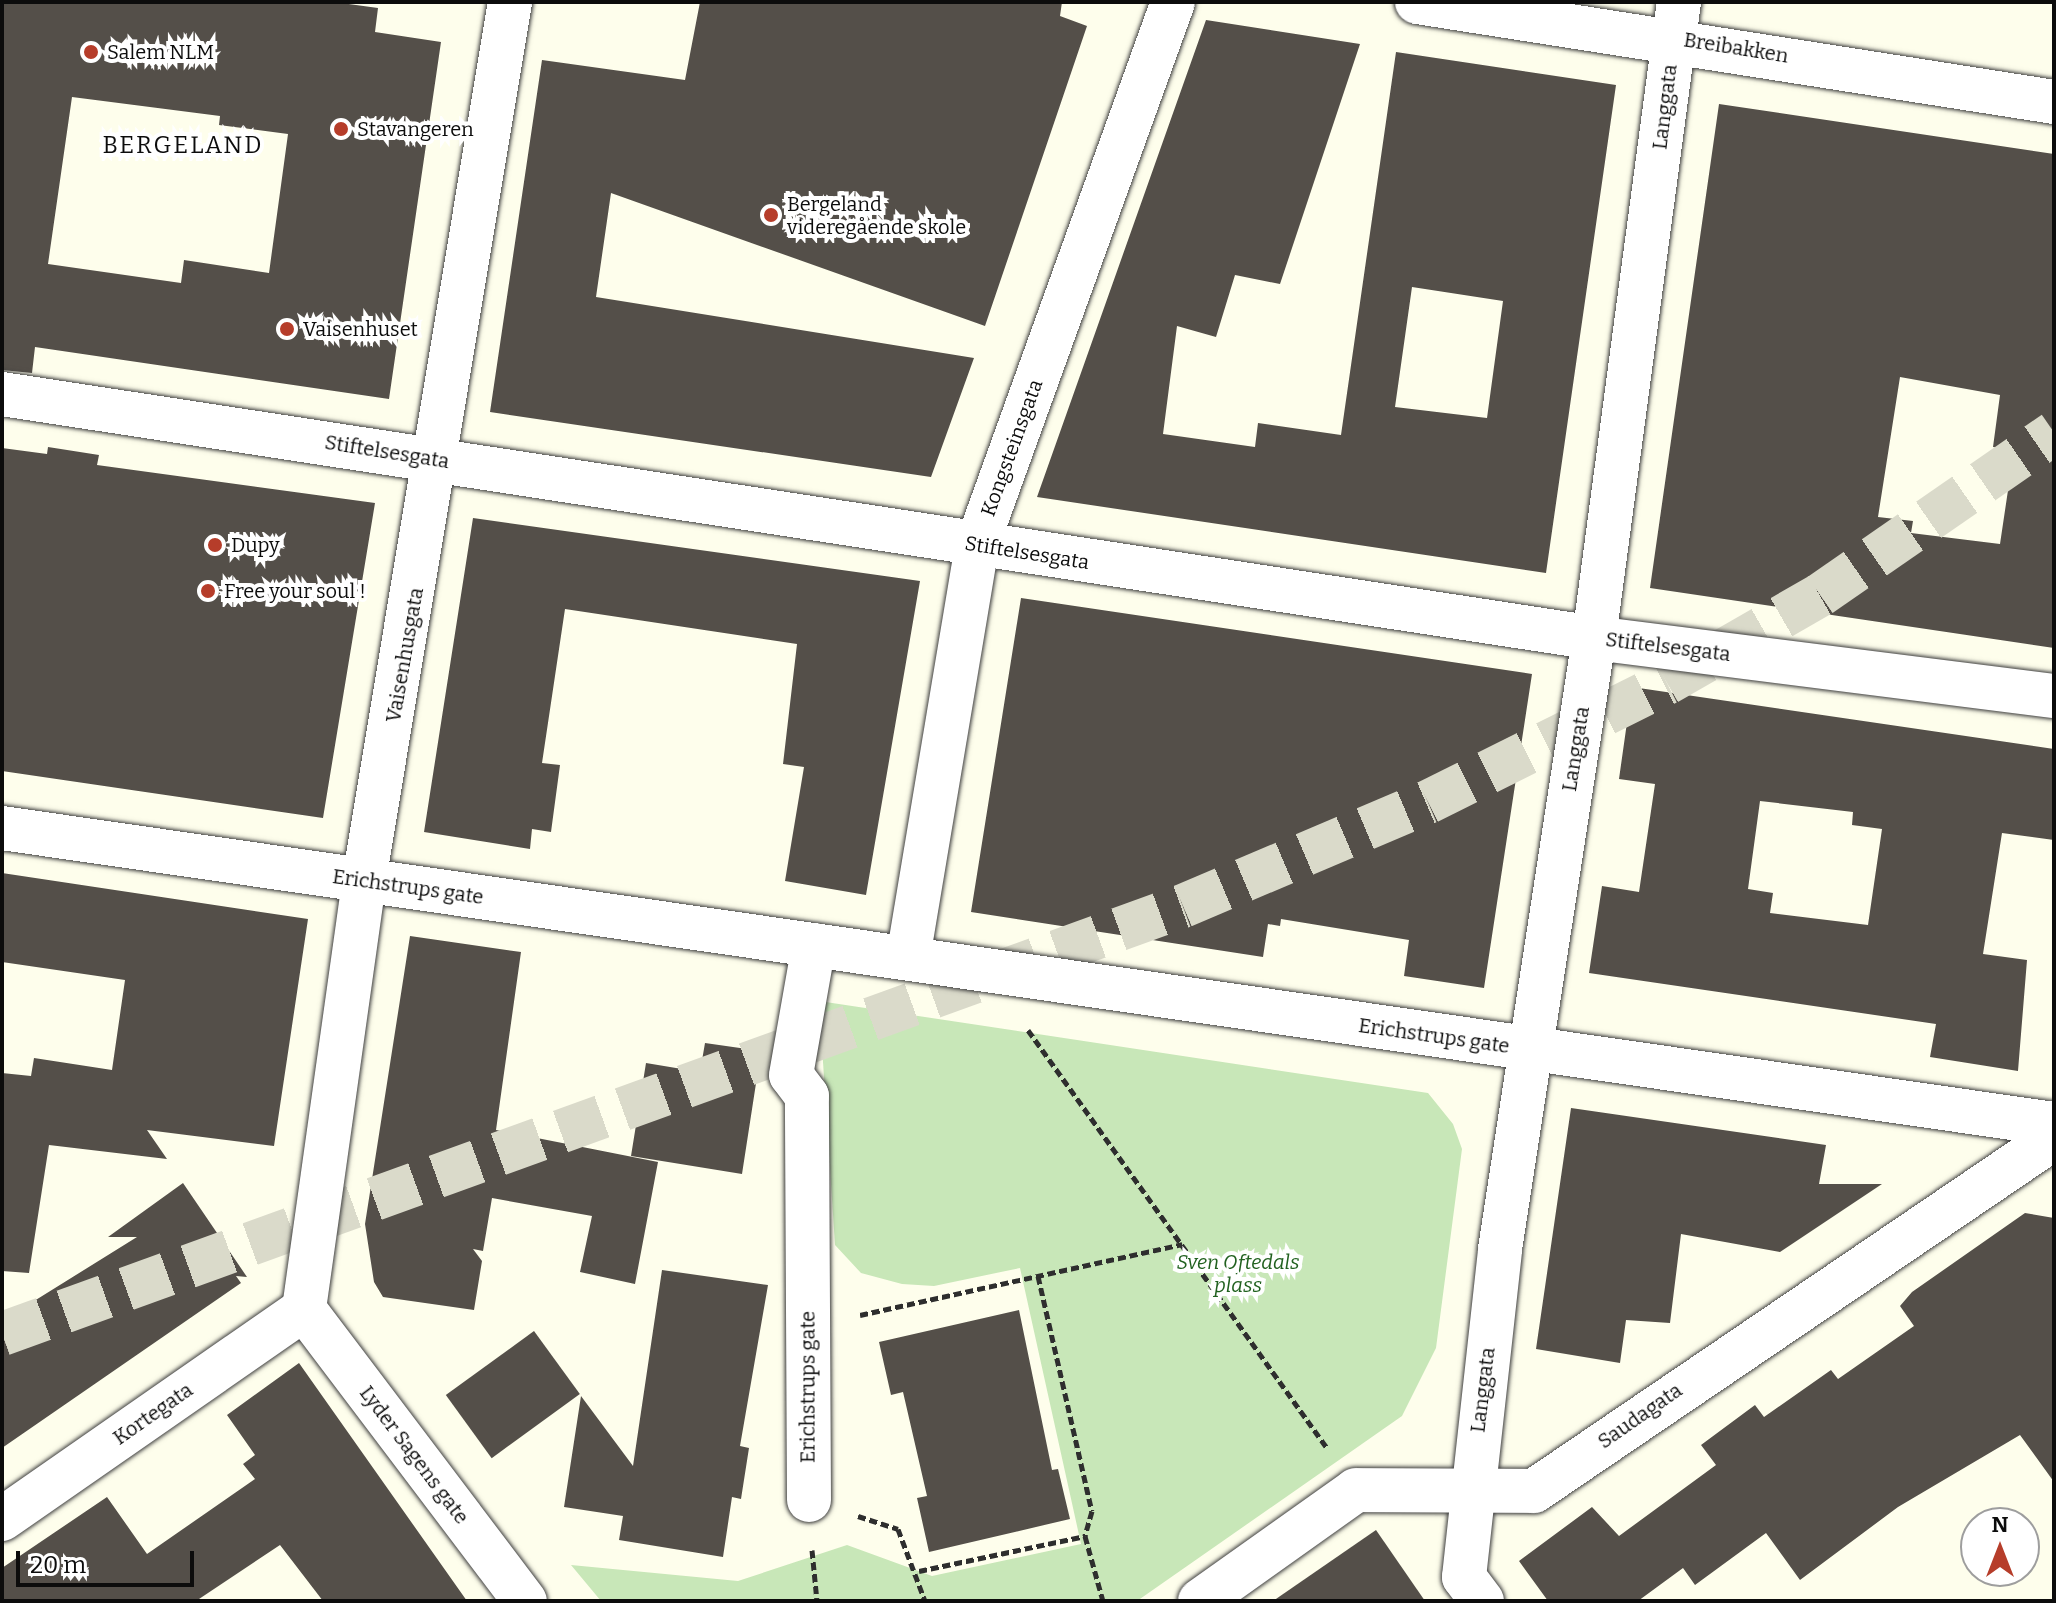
<!DOCTYPE html>
<html>
<head>
<meta charset="utf-8">
<style>
	body { margin:0 }
	#map { position:relative; width:2056px; height:1603px; overflow:hidden; background:#fefeec; font-family:Bitter,serif }
	div>[style] { position:absolute }
	.green>* { inset:0; background:#c8e7b8 }
	.building>* { inset:0; background:#544f49; transform-origin:0 0 }
	.primary-tunnel>* { height:44px; margin-top:-22px; transform-origin:0; background:repeating-linear-gradient(90deg,#dadaca 0 44px,transparent 0 66px) }
	.path>* { height:5px; margin-top:-2.5px; transform-origin:0; background:repeating-linear-gradient(90deg,#2e2e2e 0 8px,transparent 0 12px) }
	.roads { filter:drop-shadow(0 0 2px #3f3f3f) drop-shadow(0 0 2px #3f3f3f) }
	.minor>* { height:44px; margin:-22px; padding:0 22px; transform-origin:22px; border-radius:22px; background:#fff }
	.dots>* { width:22px; height:22px; translate:-50% -50%; box-sizing:border-box; border:4px solid #fff; border-radius:50% }
	span { translate:-50% -50%; white-space:nowrap; text-align:center; line-height:1.15; -webkit-text-stroke:8px #fff; paint-order:stroke }
	.street-label { font-size:20px; color:#0c0c0c }
	.poi-label { font-size:20px; color:#0c0c0c }
	.left { translate:0 -50%; text-align:left }
	.park-label { font-size:20px; color:#21611f; font-style:italic }
	.quarter-label { font-size:24px; color:#0c0c0c; letter-spacing:2px }
	.frame { position:absolute; inset:0; border:4px solid #0c0c0c; pointer-events:none }
	.north { position:absolute; left:1960px; top:1507px; width:80px; height:80px; box-sizing:border-box; background:#fff; border:2px solid #9e9e9e; border-radius:50%; rotate:0deg; font-size:22px; font-weight:700; line-height:32px; text-align:center; color:#0c0c0c }
	.north::after { content:''; display:block; margin:auto; width:28px; height:36px; background:#b63d2a; clip-path:polygon(50% 0,100% 100%,50% 72%,0 100%) }
	.scale { position:absolute; left:16px; top:1551px; width:178px; height:36px; box-sizing:border-box; border:4px solid #0c0c0c; border-top:0; padding-left:10px; font-size:24px; line-height:28px; white-space:nowrap; color:#0c0c0c; -webkit-text-stroke:6px #fff; paint-order:stroke }
</style>
</head>
<body>
<div id="map">
	<div class="green">
		<i style="clip-path:polygon(819px 1001px,1428px 1093px,1453px 1124px,1462px 1149px,1436px 1348px,1402px 1416px,1137px 1601px,601px 1601px,571px 1565px,738px 1581px,847px 1545px,932px 1576px,1081px 1544px,1020px 1268px,934px 1286px,902px 1284px,861px 1273px,835px 1245px)"></i>
	</div>
	<div class="building">
		<i style="clip-path:polygon(evenodd,2px 2px,334px 2px,378px 8px,375px 32px,441px 42px,389px 399px,35px 347px,32px 373px,2px 370px,2px 2px,72px 97px,220px 116px,219px 125px,288px 134px,269px 273px,184px 260px,181px 283px,48px 264px,72px 97px)"></i>
		<i style="clip-path:polygon(700px 2px,1062px 2px,1060px 16px,1087px 26px,985px 326px,611px 193px,596px 297px,974px 358px,931px 477px,490px 412px,542px 60px,685px 80px)"></i>
		<i style="clip-path:polygon(evenodd,1206px 20px,1360px 44px,1280px 284px,1235px 275px,1216px 337px,1177px 326px,1163px 434px,1255px 447px,1258px 423px,1341px 435px,1396px 52px,1616px 85px,1546px 573px,1037px 497px,1206px 20px,1412px 287px,1503px 301px,1487px 418px,1395px 407px,1412px 287px)"></i>
		<i style="clip-path:polygon(evenodd,1719px 104px,2054px 154px,2054px 648px,1650px 588px,1719px 104px,1900px 377px,2000px 395px,1993px 447px,2014px 450px,2000px 544px,1911px 533px,1913px 521px,1878px 517px,1900px 377px)"></i>
		<i style="clip-path:polygon(48px 447px,99px 455px,97px 465px,375px 503px,323px 818px,2px 771px,2px 448px,47px 454px)"></i>
		<i style="clip-path:polygon(473px 518px,920px 581px,866px 895px,785px 881px,804px 767px,783px 764px,797px 644px,565px 609px,542px 763px,560px 765px,551px 832px,532px 829px,530px 849px,424px 832px)"></i>
		<i style="clip-path:polygon(1021px 598px,1532px 674px,1484px 988px,1404px 976px,1409px 940px,1281px 919px,1280px 926px,1268px 924px,1263px 957px,971px 912px)"></i>
		<i style="clip-path:polygon(evenodd,1632px 687px,2054px 749px,2054px 840px,2002px 833px,1983px 954px,2027px 960px,2018px 1071px,1930px 1057px,1936px 1024px,1589px 973px,1602px 886px,1639px 892px,1655px 784px,1619px 779px,1632px 687px,1760px 801px,1853px 812px,1852px 825px,1882px 829px,1868px 925px,1770px 913px,1773px 893px,1748px 889px,1760px 801px)"></i>
		<i style="clip-path:polygon(2px 873px,308px 919px,274px 1146px,147px 1130px,167px 1159px,49px 1145px,29px 1273px,2px 1271px,2px 1073px,31px 1076px,34px 1058px,112px 1070px,125px 980px,2px 962px)"></i>
		<i style="clip-path:polygon(410px 936px,521px 952px,496px 1130px,658px 1162px,635px 1284px,580px 1272px,592px 1216px,492px 1198px,483px 1251px,473px 1249px,482px 1261px,474px 1310px,383px 1297px,374px 1282px,365px 1224px)"></i>
		<i style="clip-path:polygon(705px 1043px,761px 1051px,742px 1174px,631px 1156px,646px 1063px,700px 1072px)"></i>
		<i style="clip-path:polygon(1571px 1108px,1826px 1145px,1819px 1184px,1882px 1184px,1780px 1252px,1681px 1234px,1670px 1323px,1626px 1320px,1620px 1363px,1536px 1349px)"></i>
		<i style="clip-path:polygon(183px 1183px,247px 1277px,236px 1276px,241px 1283px,2px 1448px,2px 1321px,137px 1237px,108px 1237px)"></i>
		<i style="clip-path:polygon(2025px 1213px,2054px 1218px,2054px 1482px,2020px 1435px,1898px 1507px,1800px 1580px,1766px 1533px,1695px 1585px,1683px 1568px,1638px 1601px,1548px 1601px,1519px 1561px,1592px 1507px,1619px 1536px,1716px 1465px,1701px 1445px,1755px 1405px,1764px 1417px,1831px 1370px,1838px 1379px,1914px 1326px,1900px 1306px,1912px 1292px)"></i>
		<i style="clip-path:polygon(662px 1270px,768px 1285px,740px 1446px,749px 1448px,741px 1499px,732px 1497px,723px 1557px,619px 1540px,623px 1516px,564px 1507px,581px 1396px,633px 1466px)"></i>
		<i style="clip-path:polygon(1019px 1310px,1052px 1470px,1058px 1469px,1070px 1519px,929px 1552px,917px 1498px,927px 1496px,903px 1392px,891px 1395px,879px 1342px)"></i>
		<i style="left:534px;top:1331px;width:78px;height:109px;rotate:54deg"></i>
		<i style="clip-path:polygon(299px 1363px,467px 1601px,323px 1601px,280px 1545px,196px 1601px,2px 1601px,2px 1568px,107px 1497px,147px 1554px,255px 1479px,243px 1464px,255px 1455px,227px 1415px)"></i>
		<i style="clip-path:polygon(1376px 1530px,1425px 1601px,1273px 1601px)"></i>
	</div>
	<div class="primary-tunnel">
		<i style="left:2px;top:1334px;width:1256px;rotate:-19.92deg"></i>
		<i style="left:1183px;top:906px;width:266px;rotate:-23deg"></i>
		<i style="left:1428px;top:802px;width:267px;rotate:-26.5deg"></i>
		<i style="left:1667px;top:683px;width:177px;rotate:-29.9deg"></i>
		<i style="left:1820px;top:595px;width:285px;rotate:-34.7deg"></i>
	</div>
	<div class="path">
		<i style="left:1028px;top:1030px;width:514px;rotate:54.42deg"></i>
		<i style="left:1038px;top:1276px;width:241px;rotate:77.1deg"></i>
		<i style="left:1092px;top:1511px;width:26px;rotate:106deg"></i>
		<i style="left:860px;top:1315px;width:330px;rotate:-12.4deg"></i>
		<i style="left:858px;top:1516px;width:42px;rotate:18deg"></i>
		<i style="left:898px;top:1529px;width:77px;rotate:69.4deg"></i>
		<i style="left:812px;top:1550px;width:51px;rotate:84.4deg"></i>
		<i style="left:919px;top:1571px;width:170px;rotate:-11.9deg"></i>
		<i style="left:1085px;top:1536px;width:67px;rotate:74.5deg"></i>
	</div>
	<div class="roads">
		<div class="minor">
			<i style="left:1417px;top:2px;width:645px;rotate:8.92deg"></i>
			<i style="left:2px;top:394px;width:1611px;rotate:8.71deg"></i>
			<i style="left:1594px;top:638px;width:464px;rotate:7.2deg"></i>
			<i style="left:2px;top:828px;width:2073px;rotate:8.21deg"></i>
			<i style="left:908px;top:958px;width:419px;rotate:-80.5deg"></i>
			<i style="left:977px;top:545px;width:577px;rotate:-70.15deg"></i>
			<i style="left:304px;top:1309px;width:433px;rotate:-82deg"></i>
			<i style="left:364px;top:880px;width:890px;rotate:-80.56deg"></i>
			<i style="left:304px;top:1309px;width:366px;rotate:52.9deg"></i>
			<i style="left:809px;top:1500px;width:404px;rotate:-90.3deg"></i>
			<i style="left:807px;top:1096px;width:26px;rotate:-127deg"></i>
			<i style="left:791px;top:1075px;width:132px;rotate:-80deg"></i>
			<i style="left:2px;top:1519px;width:368px;rotate:-34.8deg"></i>
			<i style="left:1200px;top:1601px;width:191px;rotate:-35.4deg"></i>
			<i style="left:1356px;top:1490px;width:178px;rotate:0.3deg"></i>
			<i style="left:1534px;top:1491px;width:628px;rotate:-34.17deg"></i>
			<i style="left:1482px;top:1601px;width:30px;rotate:-127deg"></i>
			<i style="left:1464px;top:1577px;width:330px;rotate:-83.7deg"></i>
			<i style="left:1500px;top:1249px;width:618px;rotate:-81.25deg"></i>
			<i style="left:1594px;top:638px;width:642px;rotate:-82.39deg"></i>
		</div>
	</div>
	<div class="dots">
		<i style="left:91px;top:52px;background:#b63d2a"></i>
		<i style="left:341px;top:129px;background:#b63d2a"></i>
		<i style="left:771px;top:215px;background:#b63d2a"></i>
		<i style="left:287px;top:329px;background:#b63d2a"></i>
		<i style="left:215px;top:545px;background:#b63d2a"></i>
		<i style="left:208px;top:591px;background:#b63d2a"></i>
	</div>
	<div class="street-label">
		<span style="left:1736px;top:48px;rotate:9deg">Breibakken</span>
		<span style="left:1665px;top:107px;rotate:-83deg">Langgata</span>
		<span style="left:1012px;top:448px;rotate:-70deg">Kongsteinsgata</span>
		<span style="left:387px;top:452px;rotate:9deg">Stiftelsesgata</span>
		<span style="left:1027px;top:553px;rotate:9deg">Stiftelsesgata</span>
		<span style="left:1668px;top:647px;rotate:7deg">Stiftelsesgata</span>
		<span style="left:405px;top:655px;rotate:-80deg">Vaisenhusgata</span>
		<span style="left:1576px;top:749px;rotate:-81deg">Langgata</span>
		<span style="left:408px;top:887px;rotate:8deg">Erichstrups gate</span>
		<span style="left:1434px;top:1036px;rotate:8deg">Erichstrups gate</span>
		<span style="left:808px;top:1387px;rotate:-90deg">Erichstrups gate</span>
		<span style="left:1483px;top:1390px;rotate:-83deg">Langgata</span>
		<span style="left:153px;top:1414px;rotate:-35deg">Kortegata</span>
		<span style="left:1640px;top:1416px;rotate:-35deg">Saudagata</span>
		<span style="left:414px;top:1455px;rotate:53deg">Lyder Sagens gate</span>
	</div>
	<div class="poi-label">
		<span class="left" style="left:107px;top:52px">Salem NLM</span>
		<span class="left" style="left:357px;top:129px">Stavangeren</span>
		<span class="left" style="left:787px;top:216px">Bergeland<br>videregående skole</span>
		<span class="left" style="left:303px;top:329px">Vaisenhuset</span>
		<span class="left" style="left:231px;top:545px">Dupy</span>
		<span class="left" style="left:224px;top:591px">Free your soul !</span>
	</div>
	<div class="park-label">
		<span style="left:1238px;top:1274px">Sven Oftedals<br>plass</span>
	</div>
	<div class="quarter-label">
		<span style="left:183px;top:146px">BERGELAND</span>
	</div>
	<div class="frame"></div>
	<div class="north">N</div>
	<div class="scale">20 m</div>
</div>
</body>
</html>
